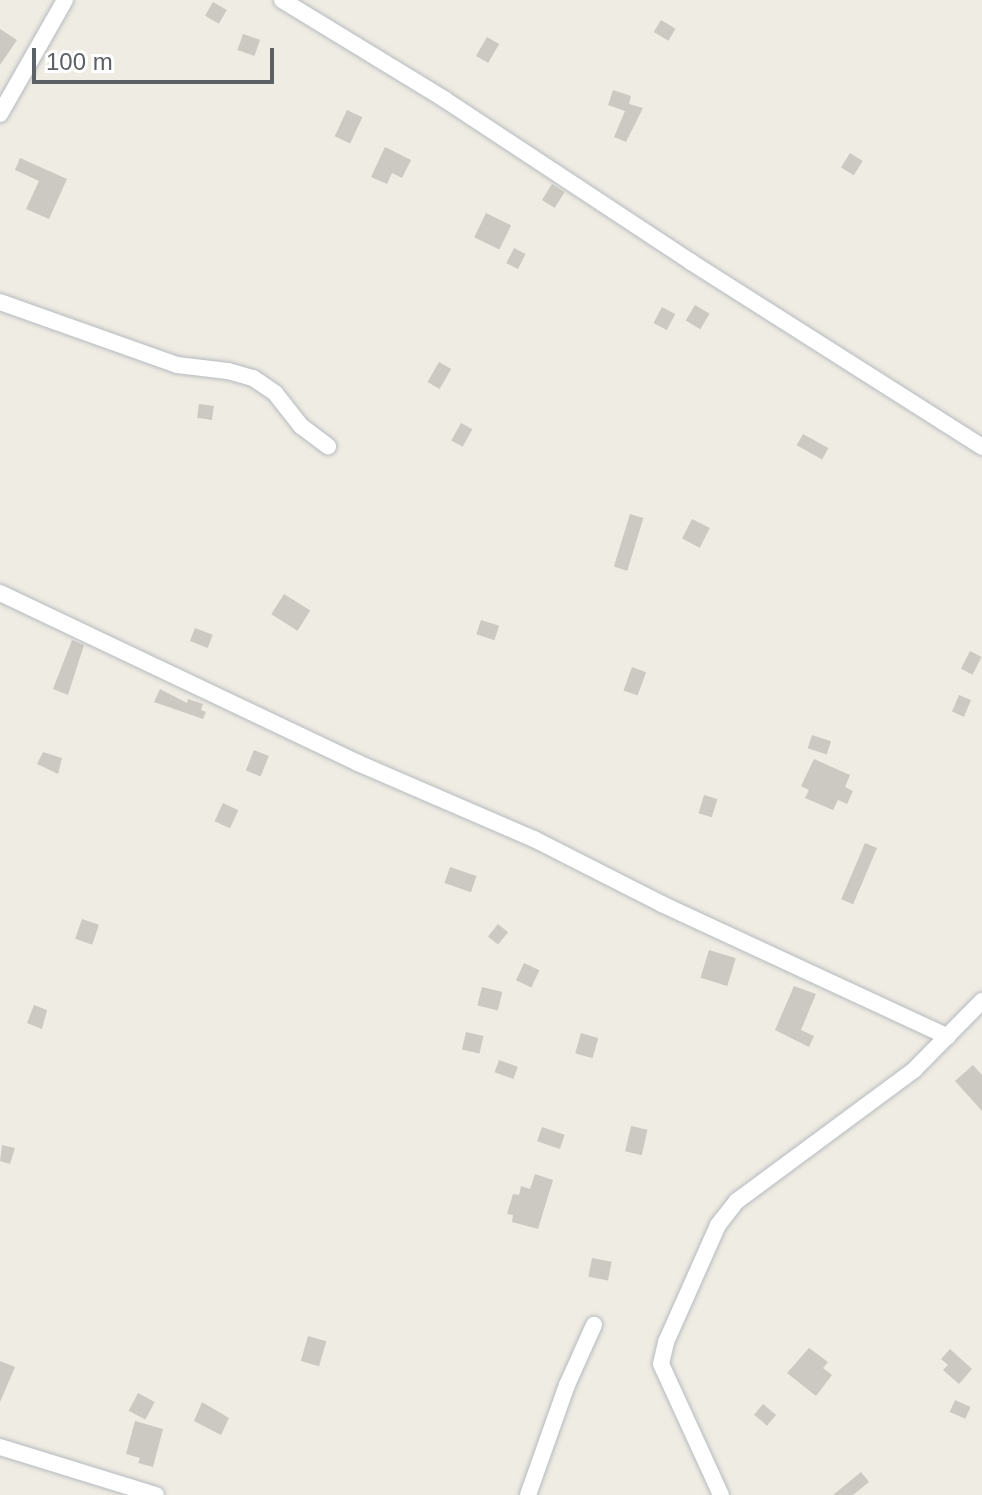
<!DOCTYPE html>
<html>
<head>
<meta charset="utf-8">
<style>
	body { margin:0 }
	#map { position:relative; width:982px; height:1495px; overflow:hidden; background:#efece3; font-family:Arial,sans-serif }
	div>[style] { position:absolute }
	.building>* { inset:0; background:#ccc9c2; transform-origin:0 0 }
	.roads { filter:drop-shadow(0 0 2px #b6babf) drop-shadow(0 0 2px #b6babf) }
	.street>* { height:16px; margin:-8px; padding:0 8px; transform-origin:8px; border-radius:8px; background:#fff }
	span { translate:-50% -50%; white-space:nowrap; text-align:center; line-height:1.15; -webkit-text-stroke:6px #fff; paint-order:stroke }
	.scale { position:absolute; left:32px; top:48px; width:242px; height:36px; box-sizing:border-box; border:4px solid #5b6165; border-top:0; padding-left:10px; font-size:24px; line-height:28px; white-space:nowrap; color:#5b6165; -webkit-text-stroke:6px #fff; paint-order:stroke }
</style>
</head>
<body>
<div id="map">
	<div class="building">
		<i style="left:213px;top:2px;width:16px;height:16px;rotate:30deg"></i>
		<i style="left:661px;top:20px;width:17px;height:14px;rotate:31deg"></i>
		<i style="clip-path:polygon(0 29px,17px 40px,0 65px)"></i>
		<i style="left:243px;top:34px;width:18px;height:17px;rotate:19deg"></i>
		<i style="left:487px;top:37px;width:14px;height:22px;rotate:30deg"></i>
		<i style="clip-path:polygon(613px 90px,631px 96px,629px 104px,643px 108px,626px 142px,614px 137px,625px 111px,608px 105px)"></i>
		<i style="left:347px;top:110px;width:17px;height:29px;rotate:25deg"></i>
		<i style="clip-path:polygon(385px 147px,411px 160px,402px 178px,392px 173px,387px 184px,371px 177px)"></i>
		<i style="left:850px;top:153px;width:15px;height:17px;rotate:32deg"></i>
		<i style="clip-path:polygon(20px 158px,67px 179px,49px 219px,26px 209px,39px 181px,15px 170px)"></i>
		<i style="left:552px;top:184px;width:15px;height:19px;rotate:32deg"></i>
		<i style="left:486px;top:213px;width:28px;height:27px;rotate:26deg"></i>
		<i style="left:514px;top:248px;width:13px;height:17px;rotate:27deg"></i>
		<i style="left:695px;top:305px;width:17px;height:18px;rotate:31deg"></i>
		<i style="left:662px;top:307px;width:15px;height:18px;rotate:28deg"></i>
		<i style="left:439px;top:362px;width:14px;height:23px;rotate:30deg"></i>
		<i style="left:199px;top:404px;width:15px;height:14px;rotate:8deg"></i>
		<i style="left:461px;top:423px;width:13px;height:20px;rotate:29deg"></i>
		<i style="left:803px;top:434px;width:29px;height:13px;rotate:29deg"></i>
		<i style="left:630px;top:514px;width:14px;height:55px;rotate:17deg"></i>
		<i style="left:692px;top:519px;width:20px;height:22px;rotate:27deg"></i>
		<i style="left:284px;top:594px;width:31px;height:24px;rotate:32deg"></i>
		<i style="left:481px;top:620px;width:19px;height:15px;rotate:18deg"></i>
		<i style="left:195px;top:628px;width:19px;height:14px;rotate:21deg"></i>
		<i style="clip-path:polygon(72px 640px,84px 645px,68px 695px,53px 689px)"></i>
		<i style="left:970px;top:651px;width:13px;height:20px;rotate:27deg"></i>
		<i style="left:632px;top:667px;width:15px;height:25px;rotate:20deg"></i>
		<i style="clip-path:polygon(160px 689px,187px 703px,188px 699px,203px 704px,201px 710px,206px 712px,203px 719px,154px 702px)"></i>
		<i style="left:959px;top:695px;width:13px;height:18px;rotate:23deg"></i>
		<i style="left:812px;top:735px;width:20px;height:14px;rotate:18deg"></i>
		<i style="left:254px;top:750px;width:16px;height:22px;rotate:22deg"></i>
		<i style="clip-path:polygon(43px 752px,62px 758px,58px 774px,37px 764px)"></i>
		<i style="clip-path:polygon(814px 759px,850px 775px,845px 787px,853px 791px,847px 804px,838px 800px,833px 810px,805px 798px,809px 790px,801px 786px)"></i>
		<i style="left:704px;top:795px;width:14px;height:19px;rotate:17deg"></i>
		<i style="left:223px;top:803px;width:17px;height:20px;rotate:25deg"></i>
		<i style="left:865px;top:843px;width:13px;height:61px;rotate:23deg"></i>
		<i style="left:450px;top:867px;width:28px;height:17px;rotate:19deg"></i>
		<i style="left:82px;top:919px;width:18px;height:21px;rotate:19deg"></i>
		<i style="left:498px;top:924px;width:13px;height:16px;rotate:39deg"></i>
		<i style="left:709px;top:950px;width:28px;height:29px;rotate:17deg"></i>
		<i style="left:524px;top:963px;width:17px;height:19px;rotate:25deg"></i>
		<i style="clip-path:polygon(794px 986px,816px 994px,801px 1030px,814px 1036px,809px 1047px,775px 1030px)"></i>
		<i style="left:482px;top:987px;width:21px;height:19px;rotate:14deg"></i>
		<i style="clip-path:polygon(34px 1005px,47px 1010px,42px 1029px,27px 1023px)"></i>
		<i style="left:466px;top:1032px;width:18px;height:18px;rotate:13deg"></i>
		<i style="left:581px;top:1033px;width:18px;height:21px;rotate:16deg"></i>
		<i style="left:499px;top:1060px;width:20px;height:13px;rotate:20deg"></i>
		<i style="clip-path:polygon(973px 1065px,982px 1075px,982px 1111px,955px 1081px)"></i>
		<i style="left:631px;top:1126px;width:17px;height:26px;rotate:13deg"></i>
		<i style="left:542px;top:1127px;width:24px;height:15px;rotate:19deg"></i>
		<i style="clip-path:polygon(2px 1145px,15px 1148px,10px 1164px,0 1161px)"></i>
		<i style="clip-path:polygon(535px 1174px,553px 1180px,538px 1229px,512px 1222px,513px 1215px,507px 1214px,513px 1194px,519px 1195px,521px 1186px,530px 1189px)"></i>
		<i style="left:592px;top:1258px;width:20px;height:19px;rotate:11deg"></i>
		<i style="left:308px;top:1336px;width:19px;height:26px;rotate:16deg"></i>
		<i style="clip-path:polygon(809px 1348px,828px 1362px,823px 1368px,832px 1375px,816px 1396px,787px 1373px)"></i>
		<i style="clip-path:polygon(950px 1349px,972px 1369px,959px 1384px,943px 1370px,948px 1365px,941px 1359px)"></i>
		<i style="clip-path:polygon(0 1361px,15px 1367px,0 1402px)"></i>
		<i style="left:138px;top:1393px;width:19px;height:20px;rotate:28deg"></i>
		<i style="left:955px;top:1400px;width:17px;height:13px;rotate:24deg"></i>
		<i style="clip-path:polygon(202px 1402px,229px 1418px,221px 1435px,194px 1421px)"></i>
		<i style="left:763px;top:1404px;width:17px;height:14px;rotate:40deg"></i>
		<i style="clip-path:polygon(135px 1421px,163px 1429px,153px 1467px,138px 1463px,140px 1458px,126px 1454px)"></i>
		<i style="clip-path:polygon(861px 1472px,869px 1482px,853px 1495px,833px 1495px)"></i>
	</div>
	<div class="roads">
		<div class="street">
			<i style="left:282px;top:0;width:190px;rotate:31.4deg"></i>
			<i style="left:444px;top:99px;width:296px;rotate:33.4deg"></i>
			<i style="left:691px;top:262px;width:345px;rotate:32.4deg"></i>
			<i style="left:0;top:114px;width:131px;rotate:-60.3deg"></i>
			<i style="left:0;top:302px;width:188px;rotate:19.6deg"></i>
			<i style="left:177px;top:365px;width:51px;rotate:6.7deg"></i>
			<i style="left:228px;top:371px;width:26px;rotate:16deg"></i>
			<i style="left:253px;top:378px;width:27px;rotate:34deg"></i>
			<i style="left:275px;top:393px;width:42px;rotate:51.8deg"></i>
			<i style="left:301px;top:426px;width:34px;rotate:37deg"></i>
			<i style="left:0;top:593px;width:396px;rotate:25.4deg"></i>
			<i style="left:358px;top:763px;width:192px;rotate:23.4deg"></i>
			<i style="left:534px;top:839px;width:144px;rotate:26.9deg"></i>
			<i style="left:662px;top:904px;width:315px;rotate:24.9deg"></i>
			<i style="left:0;top:1447px;width:163px;rotate:17.1deg"></i>
			<i style="left:528px;top:1495px;width:117px;rotate:-70.5deg"></i>
			<i style="left:567px;top:1385px;width:66px;rotate:-65.8deg"></i>
			<i style="left:721px;top:1495px;width:144px;rotate:-114.6deg"></i>
			<i style="left:661px;top:1364px;width:23px;rotate:-77deg"></i>
			<i style="left:666px;top:1342px;width:128px;rotate:-66deg"></i>
			<i style="left:718px;top:1225px;width:31px;rotate:-52deg"></i>
			<i style="left:737px;top:1201px;width:220px;rotate:-36.5deg"></i>
			<i style="left:914px;top:1070px;width:97px;rotate:-45.4deg"></i>
		</div>
	</div>
	<div class="scale">100 m</div>
</div>
</body>
</html>
